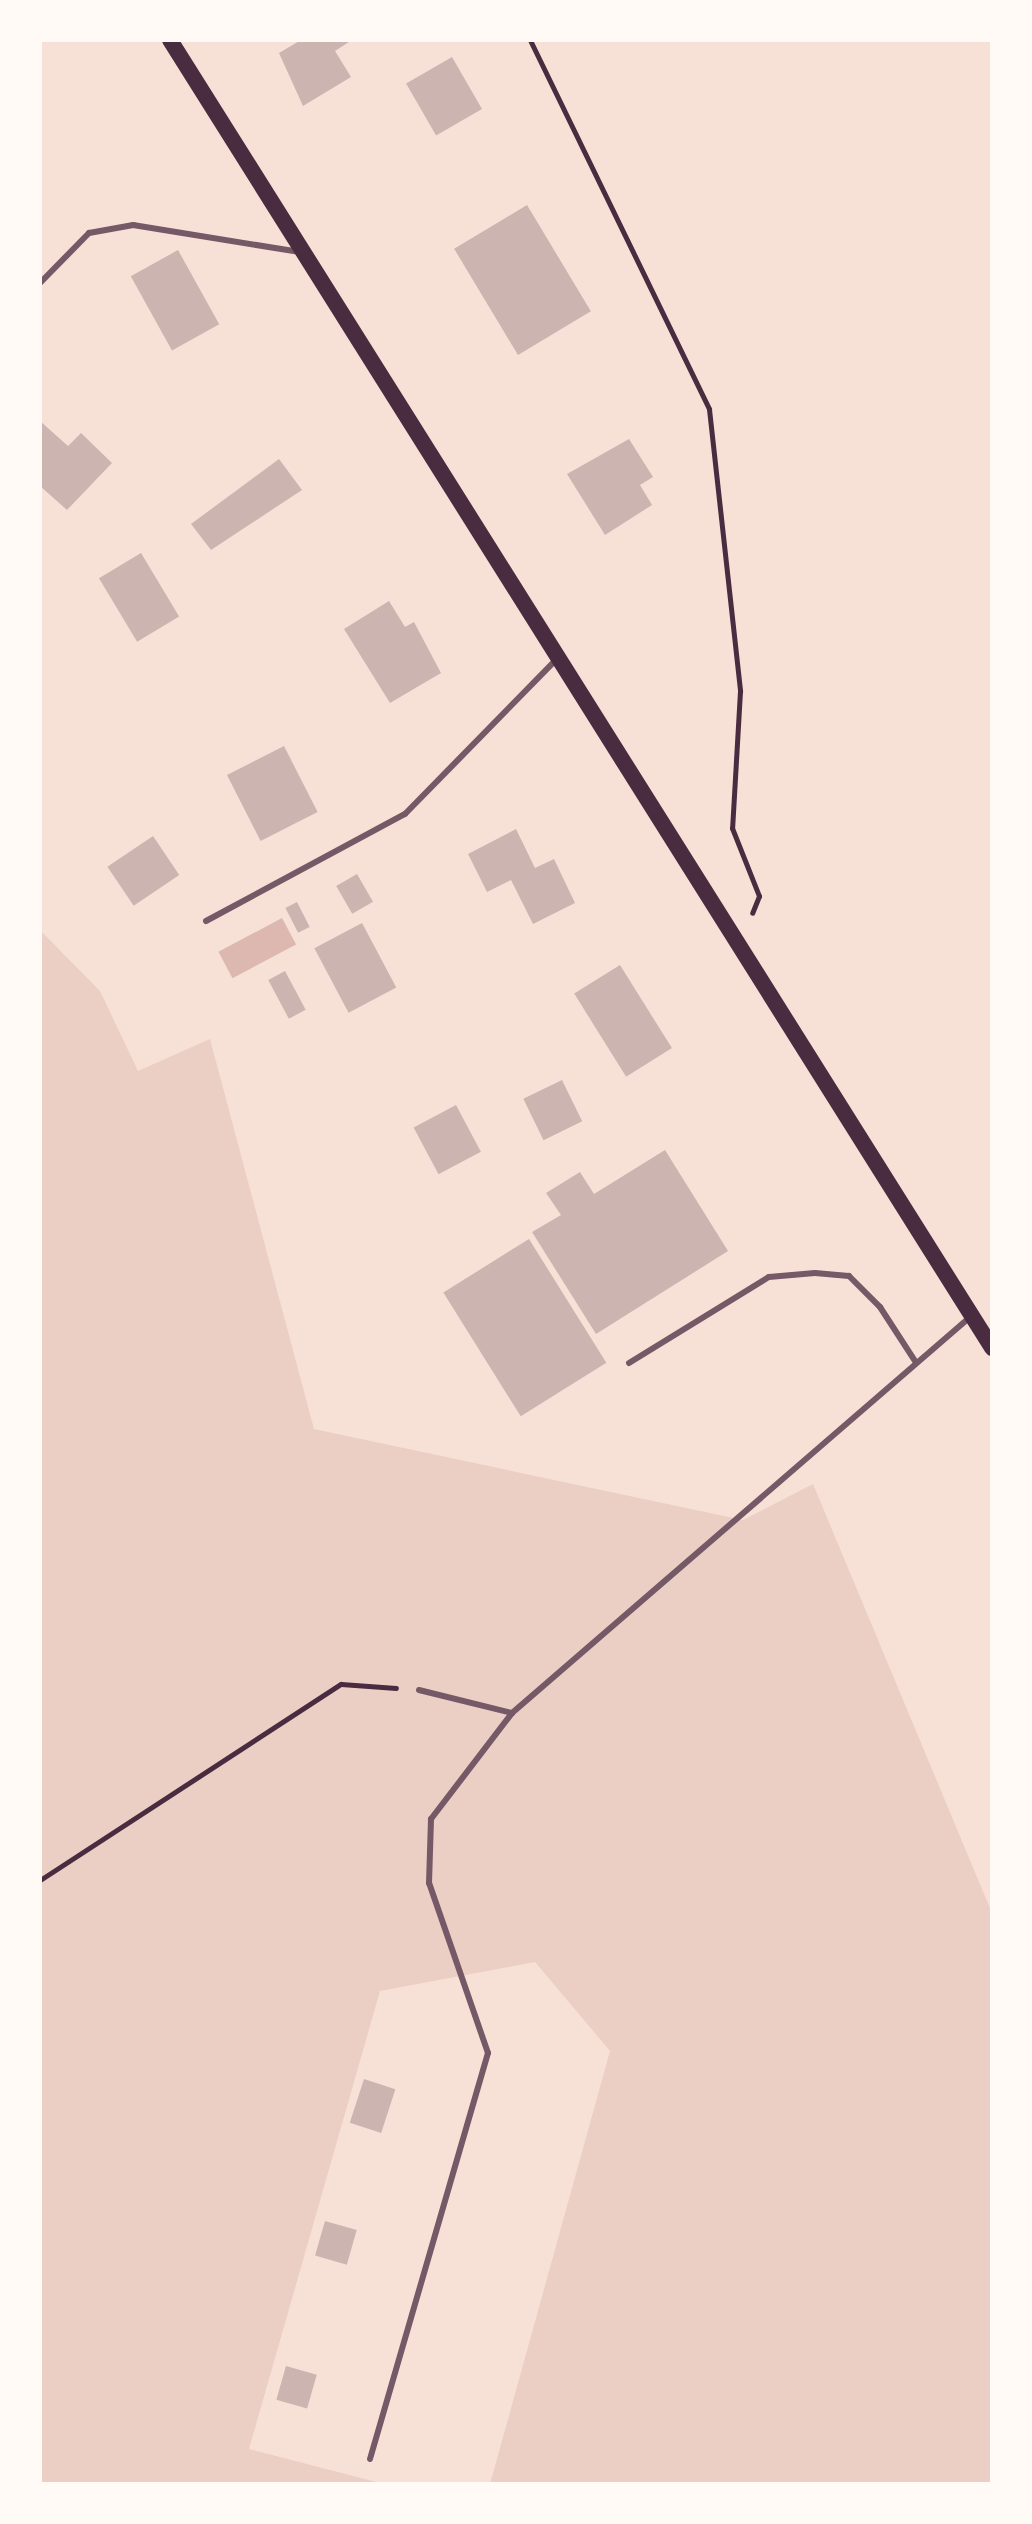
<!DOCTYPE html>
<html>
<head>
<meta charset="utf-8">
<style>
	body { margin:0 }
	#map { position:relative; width:1032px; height:2524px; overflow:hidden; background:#f7e1d7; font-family:"PT Serif",serif }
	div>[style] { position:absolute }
	.green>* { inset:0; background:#ebcfc5 }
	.water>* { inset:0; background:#dcb8b0; transform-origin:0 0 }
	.building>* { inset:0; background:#ccb4b1; transform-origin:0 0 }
	.path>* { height:5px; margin:-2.5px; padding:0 2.5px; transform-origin:2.5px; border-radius:2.5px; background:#4a2c40 }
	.service>* { height:6px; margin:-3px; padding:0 3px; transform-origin:3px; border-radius:3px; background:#755966 }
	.secondary>* { height:16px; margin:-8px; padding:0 8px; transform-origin:8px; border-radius:8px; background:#4a2c40 }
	span { translate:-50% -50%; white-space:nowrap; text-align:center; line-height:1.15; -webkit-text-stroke:8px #fffaf5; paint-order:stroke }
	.frame { position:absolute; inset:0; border:42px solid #fffaf5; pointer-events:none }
</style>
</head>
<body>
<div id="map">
	<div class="green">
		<i style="clip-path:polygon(40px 930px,100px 991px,138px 1071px,210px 1039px,314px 1429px,743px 1520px,813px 1484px,992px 1913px,992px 2484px,490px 2484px,610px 2051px,535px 1962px,380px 1991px,249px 2449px,384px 2484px,40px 2484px)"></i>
	</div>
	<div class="water">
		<i style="left:282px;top:918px;width:30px;height:72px;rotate:62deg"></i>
	</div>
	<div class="building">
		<i style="clip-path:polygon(301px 40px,352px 40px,335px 51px,351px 77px,303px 106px,279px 53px)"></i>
		<i style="left:452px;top:57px;width:60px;height:53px;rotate:60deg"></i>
		<i style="left:527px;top:205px;width:124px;height:85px;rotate:59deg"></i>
		<i style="left:178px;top:250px;width:85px;height:54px;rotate:61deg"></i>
		<i style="clip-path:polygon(40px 421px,68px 446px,81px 433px,112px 463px,67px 510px,40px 486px)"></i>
		<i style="clip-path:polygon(629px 439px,653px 477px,640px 485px,652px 505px,605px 535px,567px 474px)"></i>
		<i style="clip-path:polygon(279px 459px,302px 490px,211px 550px,191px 524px)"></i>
		<i style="left:141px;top:553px;width:74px;height:49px;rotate:59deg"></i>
		<i style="clip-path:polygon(389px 601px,405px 627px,414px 622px,441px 673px,390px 703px,344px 629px)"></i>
		<i style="left:284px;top:746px;width:74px;height:64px;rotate:63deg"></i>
		<i style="clip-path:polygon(516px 829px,535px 868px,554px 859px,575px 903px,533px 924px,511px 880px,487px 892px,468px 854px)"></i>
		<i style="left:153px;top:836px;width:47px;height:55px;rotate:56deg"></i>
		<i style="left:357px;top:874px;width:32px;height:24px;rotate:60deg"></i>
		<i style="left:297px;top:902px;width:28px;height:13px;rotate:63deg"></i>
		<i style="left:362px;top:923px;width:73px;height:54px;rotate:62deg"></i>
		<i style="left:620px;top:965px;width:98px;height:54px;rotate:58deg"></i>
		<i style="left:285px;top:971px;width:44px;height:19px;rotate:62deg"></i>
		<i style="left:562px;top:1080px;width:46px;height:43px;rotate:64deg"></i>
		<i style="left:456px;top:1105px;width:53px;height:48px;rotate:62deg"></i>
		<i style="clip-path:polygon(665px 1150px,728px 1251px,596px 1334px,532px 1232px,561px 1215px,546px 1193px,580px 1172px,594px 1194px)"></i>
		<i style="left:529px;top:1239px;width:146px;height:101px;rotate:58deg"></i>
		<i style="left:364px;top:2079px;width:33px;height:46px;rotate:18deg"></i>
		<i style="left:325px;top:2221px;width:33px;height:36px;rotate:16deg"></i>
		<i style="left:286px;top:2366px;width:32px;height:35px;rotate:16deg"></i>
	</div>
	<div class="path">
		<i style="left:530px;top:40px;width:410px;rotate:64.1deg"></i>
		<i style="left:709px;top:409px;width:284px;rotate:83.7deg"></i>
		<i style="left:740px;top:691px;width:137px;rotate:93.3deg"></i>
		<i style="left:732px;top:828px;width:73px;rotate:68.3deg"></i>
		<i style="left:759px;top:896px;width:18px;rotate:112deg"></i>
		<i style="left:40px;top:1880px;width:359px;rotate:-33.1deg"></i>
		<i style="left:341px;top:1684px;width:55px;rotate:4.2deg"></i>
	</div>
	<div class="service">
		<i style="left:40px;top:283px;width:70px;rotate:-45.6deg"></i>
		<i style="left:89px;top:233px;width:45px;rotate:-10.3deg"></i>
		<i style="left:133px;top:225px;width:169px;rotate:9.2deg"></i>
		<i style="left:206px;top:921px;width:226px;rotate:-28.3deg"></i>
		<i style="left:405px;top:814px;width:216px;rotate:-45.6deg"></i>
		<i style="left:629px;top:1363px;width:164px;rotate:-31.6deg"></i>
		<i style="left:769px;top:1277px;width:46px;rotate:-5deg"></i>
		<i style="left:815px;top:1273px;width:34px;rotate:5deg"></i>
		<i style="left:849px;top:1276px;width:44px;rotate:45deg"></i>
		<i style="left:880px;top:1307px;width:64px;rotate:57.1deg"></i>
		<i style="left:419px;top:1690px;width:96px;rotate:13.9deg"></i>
		<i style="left:370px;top:2459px;width:423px;rotate:-73.8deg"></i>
		<i style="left:488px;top:2053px;width:180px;rotate:-109.1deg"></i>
		<i style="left:429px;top:1883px;width:64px;rotate:-88.2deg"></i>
		<i style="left:431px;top:1819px;width:133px;rotate:-52.6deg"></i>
		<i style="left:512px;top:1713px;width:604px;rotate:-40.84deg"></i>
	</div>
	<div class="secondary">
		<i style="left:170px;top:40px;width:1545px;rotate:57.85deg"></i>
	</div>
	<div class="frame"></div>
</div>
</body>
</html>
